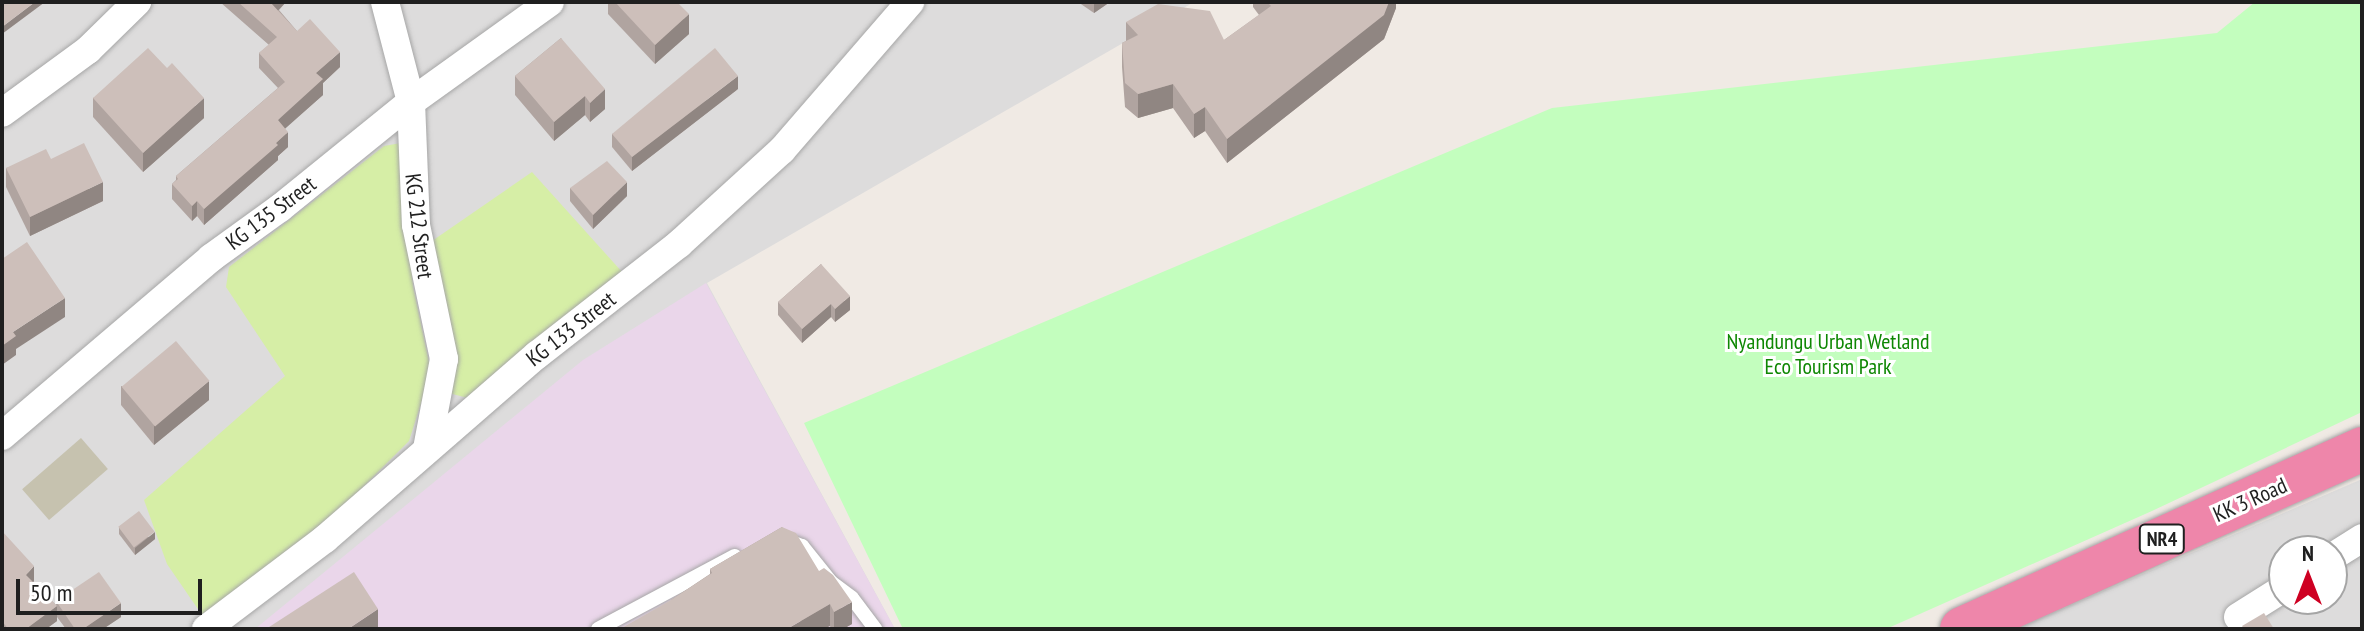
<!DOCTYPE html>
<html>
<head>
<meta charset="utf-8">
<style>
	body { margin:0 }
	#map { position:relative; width:2364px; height:631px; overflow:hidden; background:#f0eae4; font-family:"PT Sans Narrow",sans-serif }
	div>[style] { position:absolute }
	.residential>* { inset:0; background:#dddcdc }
	.industrial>* { inset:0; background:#ead6ea }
	.construction>* { inset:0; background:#c6c2af; transform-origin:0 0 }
	.grass>* { inset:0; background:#d6eea6 }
	.park>* { inset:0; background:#c3febe }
	.roads { filter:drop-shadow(0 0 2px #a6a6a6) drop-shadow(0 0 2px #a6a6a6) }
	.lane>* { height:14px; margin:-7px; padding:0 7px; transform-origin:7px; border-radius:7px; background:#fff }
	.street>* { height:28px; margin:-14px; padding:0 14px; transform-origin:14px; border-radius:14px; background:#fff }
	.highway>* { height:44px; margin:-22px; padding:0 22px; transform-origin:22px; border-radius:22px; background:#ee86aa }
	.wall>* { inset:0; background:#b0a4a0 }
	.shaded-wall>* { inset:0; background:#908682 }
	.building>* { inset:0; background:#cdbfba; transform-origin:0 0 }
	span { translate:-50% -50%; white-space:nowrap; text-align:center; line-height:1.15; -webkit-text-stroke:6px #fff; paint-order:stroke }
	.shield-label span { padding:2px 6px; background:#fff; border:2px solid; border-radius:6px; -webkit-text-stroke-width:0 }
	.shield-label { font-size:20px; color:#1f1f1f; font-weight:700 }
	.street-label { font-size:22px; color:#1f1f1f }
	.park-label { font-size:22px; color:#0e8703 }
	.frame { position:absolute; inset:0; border:4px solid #1f1f1f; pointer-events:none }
	.north { position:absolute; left:2268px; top:535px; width:80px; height:80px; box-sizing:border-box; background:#fff; border:2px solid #a5a5a5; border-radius:50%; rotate:0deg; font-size:22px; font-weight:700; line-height:32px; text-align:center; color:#1f1f1f }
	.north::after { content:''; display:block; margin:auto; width:28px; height:36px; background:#ce0022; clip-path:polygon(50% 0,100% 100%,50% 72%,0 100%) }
	.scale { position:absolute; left:16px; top:579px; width:186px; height:36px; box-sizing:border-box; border:4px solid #1f1f1f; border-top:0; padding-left:10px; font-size:24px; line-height:28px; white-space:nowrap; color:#1f1f1f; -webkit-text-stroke:6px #fff; paint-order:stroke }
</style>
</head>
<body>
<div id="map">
	<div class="residential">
		<i style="clip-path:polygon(2px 2px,1194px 2px,707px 283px,895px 629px,2px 629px)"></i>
		<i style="clip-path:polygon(evenodd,2362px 479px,2362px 629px,2016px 629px,2362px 479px,2284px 551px,2332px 551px,2332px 599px,2284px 599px,2284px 551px)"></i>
	</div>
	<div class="industrial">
		<i style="clip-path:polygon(706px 283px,895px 629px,255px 629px,583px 360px)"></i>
	</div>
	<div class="construction">
		<i style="left:81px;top:438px;width:41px;height:78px;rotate:49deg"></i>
	</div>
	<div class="grass">
		<i style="clip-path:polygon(401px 143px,413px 286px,431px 372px,409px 441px,329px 521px,202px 615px,167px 564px,144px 500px,285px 376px,226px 287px,229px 267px,384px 146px)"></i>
		<i style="clip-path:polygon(532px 172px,623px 273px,475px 400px,449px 393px,432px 241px)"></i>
	</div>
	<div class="park">
		<i style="clip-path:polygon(2255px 2px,2362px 2px,2362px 412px,2152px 511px,1886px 629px,903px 629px,804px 423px,1552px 108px,2217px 33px)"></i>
	</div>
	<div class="roads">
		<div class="lane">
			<i style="left:794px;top:543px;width:9px;rotate:21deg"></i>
			<i style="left:802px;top:546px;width:46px;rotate:51.1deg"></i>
			<i style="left:831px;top:582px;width:26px;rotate:37deg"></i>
			<i style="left:852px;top:598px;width:39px;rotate:53deg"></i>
			<i style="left:598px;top:629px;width:155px;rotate:-28.1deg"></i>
		</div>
		<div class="street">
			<i style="left:385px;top:2px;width:103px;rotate:75.4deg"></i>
			<i style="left:411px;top:102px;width:123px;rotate:87.7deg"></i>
			<i style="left:416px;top:225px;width:137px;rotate:78.2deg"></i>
			<i style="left:444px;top:359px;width:92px;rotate:100.7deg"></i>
			<i style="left:2px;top:113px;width:107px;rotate:-36.2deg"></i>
			<i style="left:88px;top:50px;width:69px;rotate:-44.4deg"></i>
			<i style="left:2px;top:436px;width:275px;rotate:-40.4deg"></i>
			<i style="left:211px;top:258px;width:85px;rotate:-35.9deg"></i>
			<i style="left:280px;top:208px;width:169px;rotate:-39deg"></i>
			<i style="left:411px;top:102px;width:171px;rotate:-35.7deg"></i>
			<i style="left:2332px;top:557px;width:36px;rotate:-32deg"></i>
			<i style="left:2238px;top:617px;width:54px;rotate:-32.2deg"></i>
			<i style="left:206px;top:629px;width:149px;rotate:-37.1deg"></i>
			<i style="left:325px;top:539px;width:281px;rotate:-41deg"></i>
			<i style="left:537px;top:355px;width:180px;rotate:-38deg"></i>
			<i style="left:679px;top:244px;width:139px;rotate:-42.4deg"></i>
			<i style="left:782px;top:150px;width:196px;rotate:-49.1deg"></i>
		</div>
		<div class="highway">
			<i style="left:1962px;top:629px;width:439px;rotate:-24.2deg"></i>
		</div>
	</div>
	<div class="wall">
		<i style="clip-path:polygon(220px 2px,286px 2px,279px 10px,297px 31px,340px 67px,323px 83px,323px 95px,285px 128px,288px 147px,278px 156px,278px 160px,204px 225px,197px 216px,192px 221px,172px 199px,172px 184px,176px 180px,176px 176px,278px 88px,259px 68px,259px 53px,269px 45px)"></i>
		<i style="clip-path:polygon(608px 2px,677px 2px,689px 34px,655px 64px,608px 14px)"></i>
		<i style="clip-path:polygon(1078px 2px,1110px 2px,1094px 13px)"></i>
		<i style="clip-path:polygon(1253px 2px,1396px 2px,1396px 8px,1384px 39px,1227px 163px,1205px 131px,1194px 138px,1173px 108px,1138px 118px,1125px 107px,1122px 67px,1122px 43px,1126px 41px,1126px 22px,1224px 40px,1259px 15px,1253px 7px)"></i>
		<i style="clip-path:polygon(561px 38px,605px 109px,590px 122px,585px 115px,554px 141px,515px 95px,515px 76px)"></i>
		<i style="clip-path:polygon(167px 68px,204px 118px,143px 172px,93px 117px,93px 98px)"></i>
		<i style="clip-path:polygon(738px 89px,632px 171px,612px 147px,612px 134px)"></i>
		<i style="clip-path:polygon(51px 159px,103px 201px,30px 236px,6px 187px,6px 168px)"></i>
		<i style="clip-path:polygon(570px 188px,627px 196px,593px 229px,570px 201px)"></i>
		<i style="clip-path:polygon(821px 264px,850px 310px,835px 322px,831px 317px,802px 343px,778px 315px,778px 302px)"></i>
		<i style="clip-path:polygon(121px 386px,209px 400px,154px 445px,121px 405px)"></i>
		<i style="clip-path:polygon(119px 527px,155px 539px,135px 555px,119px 534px)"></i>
		<i style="clip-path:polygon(782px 527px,852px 624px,843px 629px,831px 629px,830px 626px,671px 600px,710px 574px,710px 569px)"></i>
		<i style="clip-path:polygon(2px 531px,34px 581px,33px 582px,56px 605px,56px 601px,121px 617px,103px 629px,66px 629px,57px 617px,57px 621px,46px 629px,2px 629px)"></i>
	</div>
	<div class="shaded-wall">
		<i style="clip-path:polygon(35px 2px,45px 2px,2px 34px,2px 27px)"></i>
		<i style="clip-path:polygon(272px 2px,286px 2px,271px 18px)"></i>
		<i style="clip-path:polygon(1094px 2px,1110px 2px,1094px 13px)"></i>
		<i style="clip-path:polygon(1389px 2px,1396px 2px,1396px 8px,1384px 39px,1227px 163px,1227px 139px)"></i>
		<i style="clip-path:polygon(689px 14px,689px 34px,655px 64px,655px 45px)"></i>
		<i style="clip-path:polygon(340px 52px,340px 67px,323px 83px,323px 95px,278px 135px,278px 120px,316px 73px)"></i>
		<i style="clip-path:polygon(738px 76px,738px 89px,632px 171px,632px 157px)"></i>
		<i style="clip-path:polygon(1173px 84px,1173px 108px,1138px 118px,1138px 94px)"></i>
		<i style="clip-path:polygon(605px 89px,605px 109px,590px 122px,590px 103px)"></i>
		<i style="clip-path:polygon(585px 96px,585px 115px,554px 141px,554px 122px)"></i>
		<i style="clip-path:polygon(204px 98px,204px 118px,143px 172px,143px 153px)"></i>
		<i style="clip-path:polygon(1205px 107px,1205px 131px,1194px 138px,1194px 114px)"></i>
		<i style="clip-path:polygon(288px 132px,288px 147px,278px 156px,278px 160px,204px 225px,204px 209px)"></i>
		<i style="clip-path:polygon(103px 182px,103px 201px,30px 236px,30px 217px)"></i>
		<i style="clip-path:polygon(627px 182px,627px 196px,593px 229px,593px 215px)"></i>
		<i style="clip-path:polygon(197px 201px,197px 216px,192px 221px,192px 206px)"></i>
		<i style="clip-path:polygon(850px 296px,850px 310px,835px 322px,835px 309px)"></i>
		<i style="clip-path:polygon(65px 298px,65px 317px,16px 349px,16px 355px,2px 365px,2px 346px,13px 332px)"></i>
		<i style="clip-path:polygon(831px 304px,831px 317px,802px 343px,802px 329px)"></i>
		<i style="clip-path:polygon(209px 381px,209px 400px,154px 445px,154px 426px)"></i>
		<i style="clip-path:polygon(155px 532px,155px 539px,135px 555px,135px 548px)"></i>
		<i style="clip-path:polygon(34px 566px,34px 581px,26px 590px,26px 575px)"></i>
		<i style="clip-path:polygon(852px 602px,852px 624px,843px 629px,834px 629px,834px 612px)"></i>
		<i style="clip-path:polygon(121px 603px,121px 617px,103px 629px,83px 629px)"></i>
		<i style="clip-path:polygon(830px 604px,830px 626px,824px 629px,787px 629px)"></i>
		<i style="clip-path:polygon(57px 606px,57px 621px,46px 629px,25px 629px)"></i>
		<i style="clip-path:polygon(378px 609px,378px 628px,348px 629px)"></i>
	</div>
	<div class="building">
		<i style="clip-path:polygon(2px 2px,35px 2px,2px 27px)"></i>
		<i style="clip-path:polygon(238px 2px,272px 2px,271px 3px,297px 31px,310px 19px,340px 52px,316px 73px,323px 79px,278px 120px,288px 132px,276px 143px,278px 145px,204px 209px,197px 201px,192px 206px,172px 184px,178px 179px,176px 176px,285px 82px,259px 53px,277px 37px)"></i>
		<i style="clip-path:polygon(615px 2px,677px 2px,689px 14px,655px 45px)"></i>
		<i style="clip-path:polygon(1267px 2px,1389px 2px,1384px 15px,1227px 139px,1205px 107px,1194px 114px,1173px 84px,1138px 94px,1125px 83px,1122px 43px,1138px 35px,1126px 22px,1158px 4px,1210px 11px,1224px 40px,1271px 6px)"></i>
		<i style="clip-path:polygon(561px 38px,605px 89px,590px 103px,585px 96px,554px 122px,515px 76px)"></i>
		<i style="clip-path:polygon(148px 48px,167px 68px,172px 63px,204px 98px,143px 153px,93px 98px)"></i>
		<i style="clip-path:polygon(715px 48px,738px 76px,632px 157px,612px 134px)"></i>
		<i style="clip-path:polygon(84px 143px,103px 182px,30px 217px,6px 168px,46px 149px,51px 159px)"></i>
		<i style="clip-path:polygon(607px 161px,627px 182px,593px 215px,570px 188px)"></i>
		<i style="clip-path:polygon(27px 242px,65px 298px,13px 332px,16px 336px,2px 346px,2px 259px)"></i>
		<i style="clip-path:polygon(821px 264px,850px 296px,835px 309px,831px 304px,802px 329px,778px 302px)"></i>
		<i style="left:176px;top:341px;width:52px;height:71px;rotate:50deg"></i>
		<i style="left:139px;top:511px;width:26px;height:26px;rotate:53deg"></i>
		<i style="clip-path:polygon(782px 527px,796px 533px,819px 571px,824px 568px,833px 575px,852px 602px,834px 612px,830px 604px,787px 629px,620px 629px,671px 600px,712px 573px,710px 569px)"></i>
		<i style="clip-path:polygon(2px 531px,34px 566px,26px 575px,57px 606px,26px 629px,8px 629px,2px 621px)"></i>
		<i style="clip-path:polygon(99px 572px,121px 603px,83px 629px,75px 629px,56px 601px)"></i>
		<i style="clip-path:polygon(354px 572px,378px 609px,348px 629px,266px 629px)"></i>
		<i style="clip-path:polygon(2264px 613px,2274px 629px,2244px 629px,2242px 626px)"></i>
	</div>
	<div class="shield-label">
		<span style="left:2162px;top:539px">NR4</span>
	</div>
	<div class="street-label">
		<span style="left:271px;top:213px;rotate:-37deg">KG 135 Street</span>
		<span style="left:419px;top:226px;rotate:83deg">KG 212 Street</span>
		<span style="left:571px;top:329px;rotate:-38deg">KG 133 Street</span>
		<span style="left:2250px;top:500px;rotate:-24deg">KK 3 Road</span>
	</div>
	<div class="park-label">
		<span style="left:1828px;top:354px">Nyandungu Urban Wetland<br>Eco Tourism Park</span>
	</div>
	<div class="frame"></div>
	<div class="north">N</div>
	<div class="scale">50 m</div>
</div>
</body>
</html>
